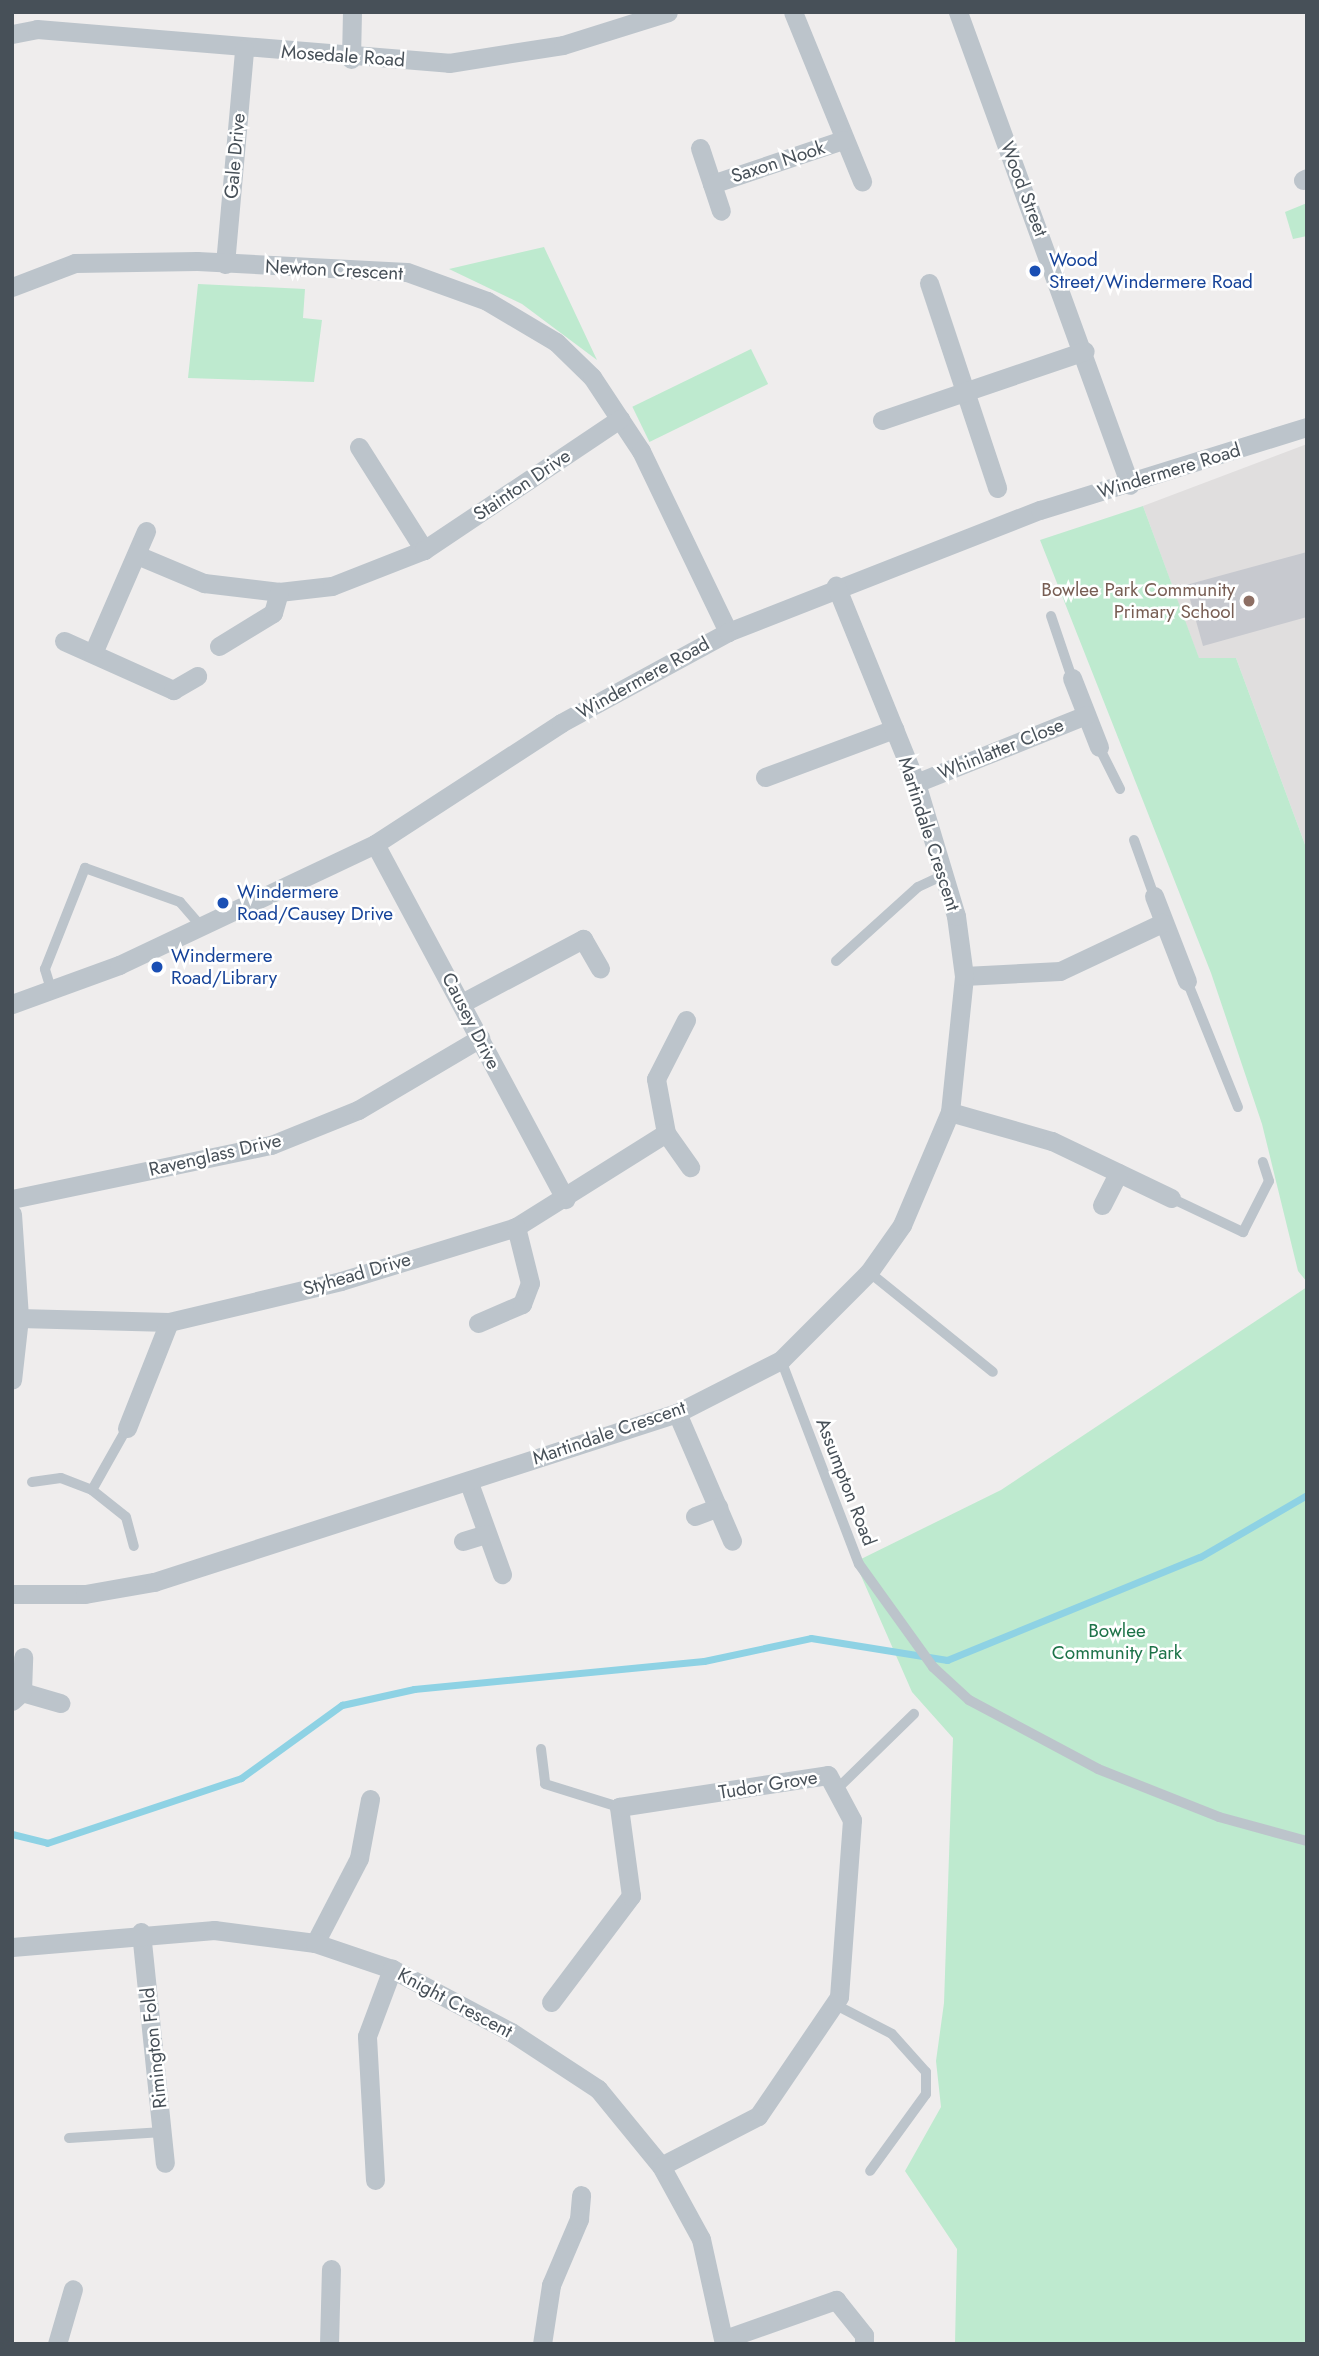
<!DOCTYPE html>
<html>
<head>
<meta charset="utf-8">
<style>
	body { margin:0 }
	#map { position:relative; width:1319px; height:2356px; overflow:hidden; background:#efeded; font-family:Jost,sans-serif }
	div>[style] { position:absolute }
	.education>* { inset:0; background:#e0dede }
	.green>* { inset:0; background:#beeacf; transform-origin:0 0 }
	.stream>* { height:7px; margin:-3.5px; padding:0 3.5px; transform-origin:3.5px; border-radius:3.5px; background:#8ed2e4 }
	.building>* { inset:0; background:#c7c9cf }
	.lane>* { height:10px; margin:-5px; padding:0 5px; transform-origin:5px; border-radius:5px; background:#bcc4cb }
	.street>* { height:19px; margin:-9.5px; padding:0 9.5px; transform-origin:9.5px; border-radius:9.5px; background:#bcc4cb }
	.dots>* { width:19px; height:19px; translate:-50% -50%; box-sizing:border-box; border:4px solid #fff; border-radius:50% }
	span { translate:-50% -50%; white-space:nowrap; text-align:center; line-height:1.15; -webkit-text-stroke:5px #fff; paint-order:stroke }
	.street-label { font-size:19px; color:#475058 }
	.transit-label { font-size:19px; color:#164399 }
	.left { translate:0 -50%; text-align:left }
	.education-label { font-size:19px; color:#785e54 }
	.right { translate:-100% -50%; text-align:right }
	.park-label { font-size:19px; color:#1e7349 }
	.frame { position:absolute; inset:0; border:14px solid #475058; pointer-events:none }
</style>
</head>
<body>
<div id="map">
	<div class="education">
		<i style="clip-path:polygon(1307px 444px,1307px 850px,1236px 658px,1199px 659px,1143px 506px)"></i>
	</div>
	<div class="green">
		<i style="clip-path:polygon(1307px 203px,1307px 236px,1293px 239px,1285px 212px)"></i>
		<i style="clip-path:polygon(544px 247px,597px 360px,522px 304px,449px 269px)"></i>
		<i style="clip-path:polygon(198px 284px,305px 289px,303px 318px,322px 320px,314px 382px,188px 378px)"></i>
		<i style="left:751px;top:349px;width:39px;height:132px;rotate:64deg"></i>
		<i style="clip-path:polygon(1143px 506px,1199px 658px,1236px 658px,1307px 850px,1307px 1282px,1298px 1271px,1262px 1124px,1211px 973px,1040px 540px)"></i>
		<i style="clip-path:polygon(1307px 1287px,1307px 2344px,955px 2344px,957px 2249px,905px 2171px,941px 2107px,936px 2061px,944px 2003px,953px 1738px,912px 1692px,855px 1562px,1001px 1490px)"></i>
	</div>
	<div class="stream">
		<i style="left:12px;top:1834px;width:36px;rotate:14deg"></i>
		<i style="left:47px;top:1843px;width:205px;rotate:-18.5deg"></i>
		<i style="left:241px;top:1778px;width:125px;rotate:-35.9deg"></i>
		<i style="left:342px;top:1705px;width:74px;rotate:-12.5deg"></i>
		<i style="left:414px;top:1689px;width:291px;rotate:-5.5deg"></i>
		<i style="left:704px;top:1661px;width:109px;rotate:-12.1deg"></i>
		<i style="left:811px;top:1638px;width:138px;rotate:9.2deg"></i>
		<i style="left:947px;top:1660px;width:273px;rotate:-22.2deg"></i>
		<i style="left:1200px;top:1557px;width:124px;rotate:-30.1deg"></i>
	</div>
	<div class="building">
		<i style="clip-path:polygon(1307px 552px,1307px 617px,1203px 646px,1186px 585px)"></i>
	</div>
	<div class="lane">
		<i style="left:1051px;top:616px;width:65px;rotate:71.3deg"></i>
		<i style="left:1099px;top:747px;width:47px;rotate:63.4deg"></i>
		<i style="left:1134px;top:840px;width:59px;rotate:70.3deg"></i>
		<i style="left:836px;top:961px;width:110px;rotate:-42.1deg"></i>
		<i style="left:918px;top:887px;width:29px;rotate:-25deg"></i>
		<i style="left:1187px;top:981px;width:136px;rotate:68deg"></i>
		<i style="left:51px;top:989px;width:21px;rotate:-107deg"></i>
		<i style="left:45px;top:969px;width:109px;rotate:-68.4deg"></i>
		<i style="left:85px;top:868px;width:101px;rotate:19.7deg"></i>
		<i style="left:180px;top:902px;width:33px;rotate:49deg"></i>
		<i style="left:1171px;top:1198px;width:80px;rotate:25.3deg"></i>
		<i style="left:1243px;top:1232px;width:57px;rotate:-63deg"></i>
		<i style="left:1269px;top:1181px;width:20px;rotate:-108deg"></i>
		<i style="left:869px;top:1272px;width:159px;rotate:38.9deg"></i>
		<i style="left:781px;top:1360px;width:218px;rotate:69.1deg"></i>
		<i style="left:859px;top:1564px;width:127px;rotate:54.3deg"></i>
		<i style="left:933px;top:1667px;width:49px;rotate:42.5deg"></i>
		<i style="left:969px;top:1700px;width:146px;rotate:28.1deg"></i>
		<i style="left:1098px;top:1769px;width:130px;rotate:21.6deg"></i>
		<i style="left:1219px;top:1817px;width:91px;rotate:15.3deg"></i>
		<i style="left:32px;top:1482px;width:29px;rotate:-8deg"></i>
		<i style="left:61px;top:1478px;width:33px;rotate:21deg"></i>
		<i style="left:92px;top:1490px;width:43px;rotate:38.5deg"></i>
		<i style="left:126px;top:1517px;width:30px;rotate:75deg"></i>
		<i style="left:92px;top:1490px;width:71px;rotate:-60.6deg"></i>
		<i style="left:541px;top:1749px;width:35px;rotate:83deg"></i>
		<i style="left:545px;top:1784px;width:77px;rotate:17.3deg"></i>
		<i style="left:836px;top:1790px;width:109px;rotate:-44.3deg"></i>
		<i style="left:834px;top:2004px;width:65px;rotate:27.3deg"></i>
		<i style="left:892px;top:2034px;width:51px;rotate:48.2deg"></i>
		<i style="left:926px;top:2072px;width:22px;rotate:90deg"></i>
		<i style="left:926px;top:2094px;width:95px;rotate:126deg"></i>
		<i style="left:69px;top:2138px;width:94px;rotate:-3.7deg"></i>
	</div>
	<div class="street">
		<i style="left:793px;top:12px;width:183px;rotate:67.8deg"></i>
		<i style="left:958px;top:12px;width:503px;rotate:70.02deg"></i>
		<i style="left:12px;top:34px;width:25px;rotate:-11deg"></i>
		<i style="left:37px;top:29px;width:413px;rotate:4.7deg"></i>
		<i style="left:449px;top:63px;width:115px;rotate:-9deg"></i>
		<i style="left:563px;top:45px;width:110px;rotate:-17.4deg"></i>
		<i style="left:351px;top:59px;width:47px;rotate:-88.8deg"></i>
		<i style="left:700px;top:148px;width:66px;rotate:71.6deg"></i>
		<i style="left:1303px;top:180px;width:4px;rotate:-27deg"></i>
		<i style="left:712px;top:184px;width:138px;rotate:-18.6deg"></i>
		<i style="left:225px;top:264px;width:216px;rotate:-84.9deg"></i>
		<i style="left:929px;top:283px;width:216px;rotate:71.6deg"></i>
		<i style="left:12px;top:287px;width:67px;rotate:-20.9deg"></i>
		<i style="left:75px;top:263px;width:122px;rotate:-0.9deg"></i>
		<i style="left:197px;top:261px;width:210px;rotate:3deg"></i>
		<i style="left:407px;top:272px;width:85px;rotate:19.9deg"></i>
		<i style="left:487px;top:301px;width:80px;rotate:30.7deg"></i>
		<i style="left:556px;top:342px;width:50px;rotate:44.2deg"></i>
		<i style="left:592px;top:377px;width:89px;rotate:56.5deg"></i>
		<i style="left:641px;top:451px;width:201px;rotate:64.3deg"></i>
		<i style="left:882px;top:420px;width:214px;rotate:-18.8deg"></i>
		<i style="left:359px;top:447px;width:122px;rotate:57.7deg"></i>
		<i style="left:137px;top:555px;width:73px;rotate:22.7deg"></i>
		<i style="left:204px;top:583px;width:76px;rotate:6.8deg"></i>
		<i style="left:279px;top:592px;width:53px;rotate:-6.5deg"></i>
		<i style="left:332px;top:586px;width:99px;rotate:-21.4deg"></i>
		<i style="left:424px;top:550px;width:236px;rotate:-33.8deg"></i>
		<i style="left:64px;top:641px;width:120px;rotate:24.2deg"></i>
		<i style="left:173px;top:690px;width:28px;rotate:-30deg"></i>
		<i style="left:219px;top:646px;width:63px;rotate:-31.4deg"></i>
		<i style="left:273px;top:613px;width:22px;rotate:-74deg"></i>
		<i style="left:93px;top:653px;width:133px;rotate:-66.5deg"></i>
		<i style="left:1072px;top:678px;width:74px;rotate:68.6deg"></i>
		<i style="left:765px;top:777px;width:138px;rotate:-20.4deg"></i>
		<i style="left:916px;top:783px;width:183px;rotate:-21.8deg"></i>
		<i style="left:375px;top:844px;width:403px;rotate:61.8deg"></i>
		<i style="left:1154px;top:896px;width:91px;rotate:68.8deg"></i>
		<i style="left:964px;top:976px;width:96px;rotate:-3deg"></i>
		<i style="left:1060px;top:971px;width:113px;rotate:-25.2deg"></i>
		<i style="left:462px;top:1003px;width:137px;rotate:-27.9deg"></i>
		<i style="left:583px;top:939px;width:34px;rotate:60deg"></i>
		<i style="left:12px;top:1004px;width:114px;rotate:-20deg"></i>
		<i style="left:119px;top:965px;width:283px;rotate:-25.3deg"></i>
		<i style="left:375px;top:844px;width:222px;rotate:-33deg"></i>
		<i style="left:561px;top:723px;width:190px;rotate:-28.6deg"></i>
		<i style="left:728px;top:632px;width:335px;rotate:-21.4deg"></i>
		<i style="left:1040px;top:510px;width:280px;rotate:-17.3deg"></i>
		<i style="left:686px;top:1020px;width:66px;rotate:117deg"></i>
		<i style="left:656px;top:1079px;width:55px;rotate:79.5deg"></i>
		<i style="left:666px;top:1133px;width:42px;rotate:54.8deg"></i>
		<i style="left:950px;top:1112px;width:106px;rotate:15.9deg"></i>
		<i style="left:1052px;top:1141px;width:132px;rotate:25.6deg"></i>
		<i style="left:12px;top:1199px;width:265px;rotate:-11.8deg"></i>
		<i style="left:271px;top:1145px;width:94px;rotate:-21.9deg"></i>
		<i style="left:358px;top:1110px;width:142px;rotate:-30.5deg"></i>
		<i style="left:1102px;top:1205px;width:36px;rotate:-63deg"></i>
		<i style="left:12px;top:1214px;width:104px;rotate:86.1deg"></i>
		<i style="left:19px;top:1318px;width:62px;rotate:96.4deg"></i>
		<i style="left:19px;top:1318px;width:150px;rotate:1.5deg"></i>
		<i style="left:169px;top:1322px;width:177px;rotate:-13.4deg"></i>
		<i style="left:341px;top:1281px;width:183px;rotate:-17.1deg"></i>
		<i style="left:516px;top:1227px;width:177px;rotate:-32.1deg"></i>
		<i style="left:478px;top:1323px;width:48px;rotate:-23.4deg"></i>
		<i style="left:522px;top:1304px;width:22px;rotate:-69deg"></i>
		<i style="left:530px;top:1283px;width:58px;rotate:-104deg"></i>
		<i style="left:677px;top:1413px;width:139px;rotate:66.7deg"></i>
		<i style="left:127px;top:1428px;width:114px;rotate:-68.4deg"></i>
		<i style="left:469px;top:1483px;width:97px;rotate:70.1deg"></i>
		<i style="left:695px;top:1516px;width:25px;rotate:-21deg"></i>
		<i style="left:463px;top:1541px;width:24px;rotate:-17deg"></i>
		<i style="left:12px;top:1594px;width:73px"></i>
		<i style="left:85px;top:1594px;width:70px;rotate:-9.9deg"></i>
		<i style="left:154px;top:1582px;width:550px;rotate:-17.91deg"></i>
		<i style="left:677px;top:1413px;width:117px;rotate:-27deg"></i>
		<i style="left:781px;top:1360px;width:124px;rotate:-45deg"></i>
		<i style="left:869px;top:1272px;width:57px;rotate:-54.9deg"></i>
		<i style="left:902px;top:1225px;width:123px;rotate:-67deg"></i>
		<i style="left:950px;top:1112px;width:137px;rotate:-84.1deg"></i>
		<i style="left:964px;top:976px;width:61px;rotate:-97.6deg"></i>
		<i style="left:956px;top:916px;width:139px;rotate:-106.7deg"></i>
		<i style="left:916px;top:783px;width:213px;rotate:-112.1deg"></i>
		<i style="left:22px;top:1692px;width:40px;rotate:16deg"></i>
		<i style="left:12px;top:1701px;width:13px;rotate:-42deg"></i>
		<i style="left:22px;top:1692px;width:35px;rotate:-88deg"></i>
		<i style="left:141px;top:1932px;width:232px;rotate:84.1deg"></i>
		<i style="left:315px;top:1943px;width:96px;rotate:-62.6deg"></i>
		<i style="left:359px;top:1858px;width:60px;rotate:-79.4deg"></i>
		<i style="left:12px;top:1947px;width:203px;rotate:-4.8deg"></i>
		<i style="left:214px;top:1930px;width:102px;rotate:7.3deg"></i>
		<i style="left:315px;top:1943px;width:81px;rotate:18.7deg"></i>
		<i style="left:392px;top:1969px;width:135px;rotate:27.9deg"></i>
		<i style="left:511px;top:2032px;width:104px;rotate:33.2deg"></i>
		<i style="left:598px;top:2089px;width:99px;rotate:50.7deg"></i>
		<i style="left:661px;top:2166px;width:83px;rotate:61.3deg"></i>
		<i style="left:701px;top:2239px;width:107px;rotate:77.6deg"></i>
		<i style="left:551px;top:2002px;width:133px;rotate:-53deg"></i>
		<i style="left:631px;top:1896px;width:90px;rotate:-97.7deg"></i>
		<i style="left:619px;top:1807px;width:211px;rotate:-8.7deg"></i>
		<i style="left:828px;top:1775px;width:51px;rotate:61.9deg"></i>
		<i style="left:852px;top:1820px;width:177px;rotate:94.2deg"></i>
		<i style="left:839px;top:1997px;width:144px;rotate:124.2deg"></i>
		<i style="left:758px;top:2116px;width:109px;rotate:152.7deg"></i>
		<i style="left:375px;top:2180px;width:144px;rotate:-93.2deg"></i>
		<i style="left:367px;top:2036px;width:72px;rotate:-69.5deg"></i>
		<i style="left:725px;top:2339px;width:118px;rotate:-19.4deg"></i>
		<i style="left:836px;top:2300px;width:45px;rotate:51.3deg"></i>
		<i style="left:864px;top:2335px;width:9px;rotate:90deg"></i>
		<i style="left:57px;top:2344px;width:57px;rotate:-73.8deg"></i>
		<i style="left:329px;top:2344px;width:75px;rotate:-88.5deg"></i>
		<i style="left:542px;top:2344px;width:60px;rotate:-81.3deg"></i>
		<i style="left:551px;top:2285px;width:72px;rotate:-67deg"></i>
		<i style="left:579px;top:2219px;width:24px;rotate:-85deg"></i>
	</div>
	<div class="dots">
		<i style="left:1035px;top:271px;background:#1a4fb4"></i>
		<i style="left:1249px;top:601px;background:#8d6e63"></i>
		<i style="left:223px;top:903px;background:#1a4fb4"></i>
		<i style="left:157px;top:967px;background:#1a4fb4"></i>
	</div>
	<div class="street-label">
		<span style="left:343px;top:56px;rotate:4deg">Mosedale Road</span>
		<span style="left:235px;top:156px;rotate:-85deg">Gale Drive</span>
		<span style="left:778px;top:162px;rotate:-18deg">Saxon Nook</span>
		<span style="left:1024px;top:189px;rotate:69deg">Wood Street</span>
		<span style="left:334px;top:270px;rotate:3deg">Newton Crescent</span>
		<span style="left:1169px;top:471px;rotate:-17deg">Windermere Road</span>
		<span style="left:522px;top:485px;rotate:-34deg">Stainton Drive</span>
		<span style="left:643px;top:678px;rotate:-29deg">Windermere Road</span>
		<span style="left:1001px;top:749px;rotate:-22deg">Whinlatter Close</span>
		<span style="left:929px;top:834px;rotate:72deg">Martindale Crescent</span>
		<span style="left:471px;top:1021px;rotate:63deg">Causey Drive</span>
		<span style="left:215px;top:1155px;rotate:-13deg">Ravenglass Drive</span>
		<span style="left:357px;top:1274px;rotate:-16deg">Styhead Drive</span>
		<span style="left:609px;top:1433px;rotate:-19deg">Martindale Crescent</span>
		<span style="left:846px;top:1482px;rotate:69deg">Assumpton Road</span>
		<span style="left:768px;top:1785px;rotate:-9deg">Tudor Grove</span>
		<span style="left:455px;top:2003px;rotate:28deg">Knight Crescent</span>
		<span style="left:154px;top:2048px;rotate:-96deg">Rimington Fold</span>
	</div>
	<div class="transit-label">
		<span class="left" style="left:1049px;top:271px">Wood<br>Street/Windermere Road</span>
		<span class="left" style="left:237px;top:903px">Windermere<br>Road/Causey Drive</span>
		<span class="left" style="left:171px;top:967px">Windermere<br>Road/Library</span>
	</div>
	<div class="education-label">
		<span class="right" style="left:1235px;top:601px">Bowlee Park Community<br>Primary School</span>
	</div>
	<div class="park-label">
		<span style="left:1117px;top:1642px">Bowlee<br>Community Park</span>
	</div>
	<div class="frame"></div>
</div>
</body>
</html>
